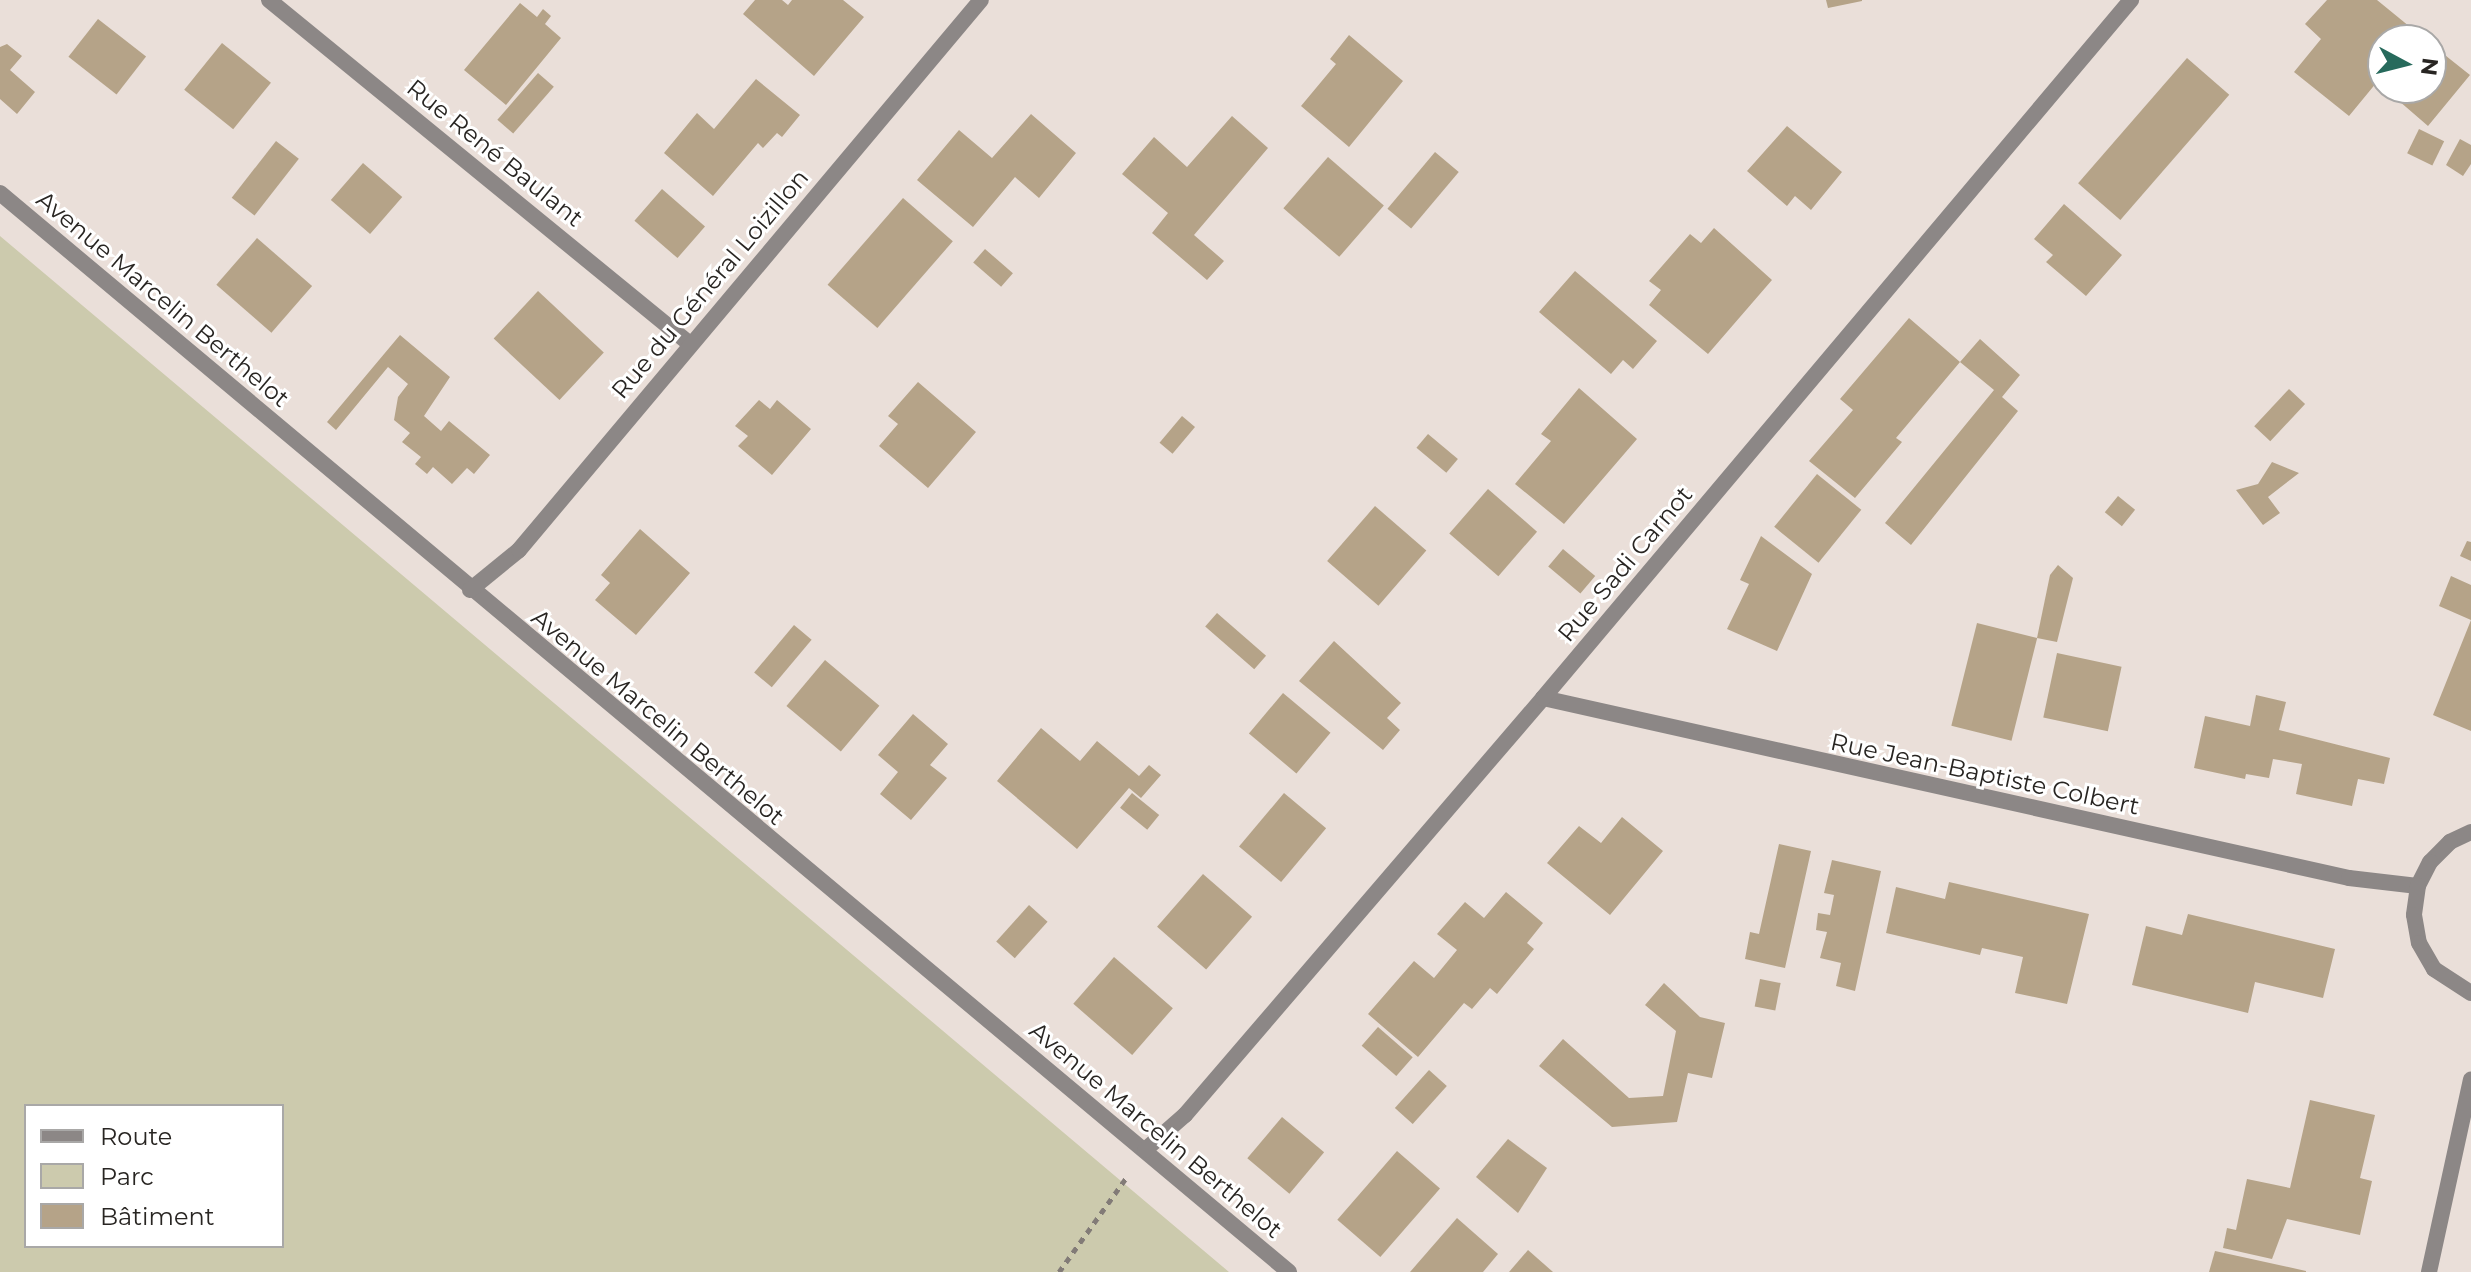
<!DOCTYPE html>
<html>
<head>
<meta charset="utf-8">
<style>
	body { margin:0 }
	#map { position:relative; width:2471px; height:1272px; overflow:hidden; background:#eadfd9; font-family:Montserrat,sans-serif }
	div>[style] { position:absolute }
	.green>* { inset:0; background:#cccaad }
	.building>* { inset:0; background:#b5a388; transform-origin:0 0 }
	.path>* { height:5px; margin-top:-2.5px; transform-origin:0; background:repeating-linear-gradient(90deg,#827b77 0 6px,transparent 0 12px) }
	.minor>* { height:16px; margin:-8px; padding:0 8px; transform-origin:8px; border-radius:8px; background:#8c8786 }
	span { translate:-50% -50%; white-space:nowrap; text-align:center; line-height:1.15; -webkit-text-stroke:6px #fff; paint-order:stroke }
	.street-label { font-size:24px; color:#282522 }
	.legend { position:absolute; left:24px; top:1104px; width:260px; height:144px; box-sizing:border-box; background:#fff; border:2px solid #a9a8a7; margin:0; padding:10px 14px; list-style:none; font-size:24px; color:#282522 }
	.legend li { display:flex; align-items:center; gap:16px; height:40px }
	.legend b { width:40px; border:2px solid #a9a8a7 }
	.north { position:absolute; left:2367px; top:24px; width:80px; height:80px; box-sizing:border-box; background:#fff; border:2px solid #a9a8a7; border-radius:50%; rotate:97deg; font-size:22px; font-weight:700; line-height:32px; text-align:center; color:#282522 }
	.north::after { content:''; display:block; margin:auto; width:28px; height:36px; background:#276a5c; clip-path:polygon(50% 0,100% 100%,50% 72%,0 100%) }
</style>
</head>
<body>
<div id="map">
	<div class="green">
		<i style="clip-path:polygon(evenodd,0 236px,1229px 1272px,0 1272px,0 236px,26px 1106px,282px 1106px,282px 1246px,26px 1246px,26px 1106px)"></i>
	</div>
	<div class="building">
		<i style="clip-path:polygon(755px 0,782px 0,788px 5px,792px 0,843px 0,864px 17px,814px 76px,743px 14px)"></i>
		<i style="clip-path:polygon(1826px 0,1862px 0,1862px 1px,1828px 8px)"></i>
		<i style="clip-path:polygon(2327px 0,2377px 0,2426px 40px,2383px 40px,2383px 87px,2377px 82px,2349px 116px,2294px 72px,2321px 39px,2305px 24px)"></i>
		<i style="clip-path:polygon(520px 3px,537px 17px,543px 9px,551px 16px,545px 24px,561px 38px,506px 105px,464px 70px)"></i>
		<i style="left:98px;top:19px;width:61px;height:48px;rotate:38deg"></i>
		<i style="clip-path:polygon(1349px 35px,1403px 81px,1349px 147px,1301px 106px,1336px 64px,1330px 59px)"></i>
		<i style="left:222px;top:43px;width:63px;height:60px;rotate:39deg"></i>
		<i style="clip-path:polygon(7px 44px,22px 56px,10px 70px,35px 92px,17px 114px,0 99px,0 47px)"></i>
		<i style="clip-path:polygon(2431px 44px,2470px 75px,2428px 126px,2384px 88px,2431px 88px)"></i>
		<i style="left:2187px;top:58px;width:56px;height:166px;rotate:41deg"></i>
		<i style="left:538px;top:73px;width:21px;height:62px;rotate:41deg"></i>
		<i style="clip-path:polygon(756px 79px,800px 115px,782px 137px,777px 133px,763px 148px,758px 143px,713px 196px,664px 153px,697px 113px,714px 129px)"></i>
		<i style="clip-path:polygon(1031px 114px,1076px 153px,1039px 198px,1015px 177px,973px 227px,917px 180px,959px 130px,992px 158px)"></i>
		<i style="clip-path:polygon(1232px 116px,1268px 148px,1194px 235px,1224px 261px,1207px 280px,1152px 233px,1168px 213px,1122px 174px,1154px 137px,1187px 167px)"></i>
		<i style="clip-path:polygon(1787px 126px,1842px 172px,1811px 210px,1795px 196px,1787px 206px,1747px 171px)"></i>
		<i style="left:2419px;top:129px;width:28px;height:27px;rotate:26deg"></i>
		<i style="clip-path:polygon(2460px 139px,2471px 145px,2471px 164px,2463px 176px,2446px 165px)"></i>
		<i style="left:276px;top:141px;width:29px;height:72px;rotate:38deg"></i>
		<i style="left:1435px;top:152px;width:31px;height:74px;rotate:40deg"></i>
		<i style="left:1328px;top:157px;width:74px;height:68px;rotate:41deg"></i>
		<i style="left:363px;top:163px;width:52px;height:49px;rotate:41deg"></i>
		<i style="left:662px;top:189px;width:57px;height:42px;rotate:41deg"></i>
		<i style="left:903px;top:198px;width:66px;height:115px;rotate:41deg"></i>
		<i style="clip-path:polygon(2064px 204px,2122px 255px,2086px 296px,2046px 262px,2053px 255px,2034px 239px)"></i>
		<i style="clip-path:polygon(1714px 228px,1772px 280px,1708px 354px,1649px 305px,1661px 290px,1649px 281px,1690px 234px,1701px 243px)"></i>
		<i style="left:257px;top:238px;width:73px;height:62px;rotate:41deg"></i>
		<i style="left:985px;top:249px;width:37px;height:18px;rotate:41deg"></i>
		<i style="clip-path:polygon(1575px 271px,1657px 341px,1633px 369px,1623px 360px,1611px 374px,1539px 312px)"></i>
		<i style="left:538px;top:291px;width:90px;height:65px;rotate:43deg"></i>
		<i style="clip-path:polygon(1909px 318px,1960px 362px,1896px 438px,1902px 442px,1855px 498px,1809px 461px,1853px 410px,1840px 399px)"></i>
		<i style="clip-path:polygon(400px 335px,450px 377px,424px 416px,441px 431px,449px 421px,490px 455px,474px 474px,467px 468px,452px 484px,433px 467px,427px 474px,415px 464px,421px 457px,402px 442px,410px 433px,394px 420px,398px 397px,408px 384px,388px 367px,336px 430px,327px 422px)"></i>
		<i style="clip-path:polygon(1980px 339px,2020px 375px,2002px 397px,2018px 411px,1911px 545px,1885px 523px,1994px 390px,1960px 362px)"></i>
		<i style="clip-path:polygon(918px 382px,976px 432px,928px 488px,879px 446px,898px 424px,888px 416px)"></i>
		<i style="clip-path:polygon(1579px 388px,1637px 439px,1564px 524px,1515px 484px,1551px 441px,1541px 434px)"></i>
		<i style="left:2289px;top:389px;width:22px;height:51px;rotate:43deg"></i>
		<i style="clip-path:polygon(759px 400px,770px 409px,777px 400px,811px 429px,772px 475px,738px 446px,748px 436px,735px 426px)"></i>
		<i style="left:1182px;top:416px;width:17px;height:35px;rotate:40deg"></i>
		<i style="left:1428px;top:434px;width:39px;height:18px;rotate:40deg"></i>
		<i style="clip-path:polygon(2272px 462px,2299px 473px,2268px 497px,2280px 513px,2263px 525px,2236px 490px,2258px 484px)"></i>
		<i style="left:1817px;top:474px;width:57px;height:68px;rotate:39deg"></i>
		<i style="left:1488px;top:489px;width:65px;height:59px;rotate:41deg"></i>
		<i style="left:2118px;top:496px;width:22px;height:21px;rotate:39deg"></i>
		<i style="left:1375px;top:506px;width:68px;height:73px;rotate:41deg"></i>
		<i style="clip-path:polygon(640px 529px,690px 573px,636px 635px,595px 600px,610px 583px,601px 575px)"></i>
		<i style="clip-path:polygon(1761px 536px,1812px 574px,1777px 651px,1727px 629px,1749px 584px,1740px 580px)"></i>
		<i style="clip-path:polygon(2467px 541px,2471px 542px,2471px 561px,2460px 556px)"></i>
		<i style="left:1563px;top:549px;width:42px;height:23px;rotate:40deg"></i>
		<i style="clip-path:polygon(2058px 565px,2073px 578px,2057px 642px,2037px 638px,2050px 575px)"></i>
		<i style="clip-path:polygon(2451px 576px,2471px 585px,2471px 731px,2433px 715px,2471px 620px,2439px 606px)"></i>
		<i style="left:1217px;top:613px;width:65px;height:18px;rotate:41deg"></i>
		<i style="left:1977px;top:623px;width:62px;height:106px;rotate:14deg"></i>
		<i style="left:794px;top:625px;width:23px;height:62px;rotate:40deg"></i>
		<i style="clip-path:polygon(1334px 641px,1401px 703px,1387px 718px,1400px 730px,1383px 750px,1299px 681px)"></i>
		<i style="left:2057px;top:653px;width:66px;height:66px;rotate:12deg"></i>
		<i style="left:825px;top:660px;width:71px;height:60px;rotate:40deg"></i>
		<i style="left:1283px;top:693px;width:62px;height:53px;rotate:40deg"></i>
		<i style="clip-path:polygon(2256px 695px,2286px 702px,2279px 730px,2390px 758px,2384px 784px,2358px 779px,2352px 806px,2296px 794px,2302px 764px,2273px 759px,2269px 778px,2246px 774px,2245px 779px,2194px 768px,2205px 716px,2250px 726px)"></i>
		<i style="clip-path:polygon(913px 714px,948px 744px,930px 765px,947px 778px,911px 820px,880px 794px,898px 772px,878px 755px)"></i>
		<i style="clip-path:polygon(1041px 728px,1080px 761px,1097px 741px,1139px 776px,1149px 765px,1161px 775px,1141px 798px,1129px 788px,1077px 849px,997px 781px)"></i>
		<i style="left:1132px;top:793px;width:35px;height:19px;rotate:39deg"></i>
		<i style="left:1284px;top:793px;width:55px;height:70px;rotate:40deg"></i>
		<i style="clip-path:polygon(1622px 817px,1663px 851px,1610px 915px,1547px 863px,1579px 826px,1601px 843px)"></i>
		<i style="clip-path:polygon(1779px 844px,1811px 851px,1785px 968px,1745px 959px,1750px 932px,1759px 934px)"></i>
		<i style="clip-path:polygon(1832px 860px,1881px 871px,1855px 991px,1836px 986px,1841px 963px,1820px 958px,1827px 932px,1816px 930px,1818px 913px,1830px 915px,1834px 895px,1824px 893px)"></i>
		<i style="left:1203px;top:874px;width:65px;height:70px;rotate:41deg"></i>
		<i style="clip-path:polygon(1949px 882px,2089px 914px,2067px 1004px,2015px 993px,2023px 957px,1982px 948px,1980px 955px,1886px 933px,1896px 887px,1945px 899px)"></i>
		<i style="clip-path:polygon(1506px 892px,1543px 923px,1527px 943px,1534px 949px,1497px 994px,1490px 988px,1472px 1009px,1464px 1003px,1418px 1057px,1368px 1014px,1414px 961px,1434px 978px,1457px 950px,1437px 934px,1465px 902px,1484px 918px)"></i>
		<i style="left:1029px;top:905px;width:25px;height:49px;rotate:42deg"></i>
		<i style="clip-path:polygon(2188px 914px,2335px 949px,2323px 998px,2255px 982px,2248px 1013px,2132px 985px,2146px 926px,2182px 935px)"></i>
		<i style="left:1114px;top:957px;width:78px;height:62px;rotate:41deg"></i>
		<i style="left:1760px;top:979px;width:21px;height:28px;rotate:11deg"></i>
		<i style="clip-path:polygon(1664px 983px,1700px 1017px,1725px 1023px,1712px 1078px,1688px 1073px,1677px 1122px,1612px 1127px,1539px 1066px,1563px 1039px,1629px 1098px,1663px 1096px,1676px 1031px,1645px 1005px)"></i>
		<i style="left:1378px;top:1027px;width:46px;height:25px;rotate:41deg"></i>
		<i style="left:1429px;top:1070px;width:24px;height:51px;rotate:42deg"></i>
		<i style="clip-path:polygon(2310px 1100px,2375px 1115px,2360px 1178px,2372px 1181px,2360px 1235px,2287px 1219px,2272px 1259px,2223px 1248px,2227px 1228px,2236px 1230px,2247px 1179px,2290px 1188px)"></i>
		<i style="left:1282px;top:1117px;width:55px;height:54px;rotate:40deg"></i>
		<i style="clip-path:polygon(1508px 1139px,1547px 1168px,1518px 1213px,1476px 1177px)"></i>
		<i style="left:1397px;top:1151px;width:57px;height:91px;rotate:41deg"></i>
		<i style="clip-path:polygon(1457px 1218px,1498px 1254px,1483px 1272px,1410px 1272px)"></i>
		<i style="clip-path:polygon(1528px 1250px,1553px 1272px,1509px 1272px)"></i>
		<i style="clip-path:polygon(2215px 1251px,2306px 1271px,2306px 1272px,2209px 1272px)"></i>
	</div>
	<div class="path">
		<i style="left:1059px;top:1272px;width:115px;rotate:-54.5deg"></i>
	</div>
	<div class="minor">
		<i style="left:269px;top:0;width:544px;rotate:39.25deg"></i>
		<i style="left:0;top:193px;width:1681px;rotate:39.93deg"></i>
		<i style="left:470px;top:590px;width:63px;rotate:-39.2deg"></i>
		<i style="left:519px;top:550px;width:718px;rotate:-49.97deg"></i>
		<i style="left:1543px;top:698px;width:826px;rotate:12.59deg"></i>
		<i style="left:2349px;top:878px;width:69px;rotate:6.6deg"></i>
		<i style="left:2471px;top:832px;width:23px;rotate:155deg"></i>
		<i style="left:2450px;top:842px;width:28px;rotate:135deg"></i>
		<i style="left:2430px;top:862px;width:27px;rotate:117deg"></i>
		<i style="left:2418px;top:886px;width:29px;rotate:98deg"></i>
		<i style="left:2414px;top:915px;width:28px;rotate:80deg"></i>
		<i style="left:2419px;top:943px;width:30px;rotate:60deg"></i>
		<i style="left:2434px;top:969px;width:44px;rotate:33deg"></i>
		<i style="left:1145px;top:1150px;width:53px;rotate:-41.2deg"></i>
		<i style="left:1185px;top:1115px;width:550px;rotate:-49.35deg"></i>
		<i style="left:1543px;top:698px;width:913px;rotate:-49.89deg"></i>
		<i style="left:2429px;top:1272px;width:197px;rotate:-77.7deg"></i>
	</div>
	<div class="street-label">
		<span style="left:495px;top:153px;rotate:39deg">Rue René Baulant</span>
		<span style="left:710px;top:284px;rotate:-50deg">Rue du Général Loizillon</span>
		<span style="left:163px;top:299px;rotate:40deg">Avenue Marcelin Berthelot</span>
		<span style="left:1625px;top:564px;rotate:-50deg">Rue Sadi Carnot</span>
		<span style="left:658px;top:717px;rotate:40deg">Avenue Marcelin Berthelot</span>
		<span style="left:1985px;top:774px;rotate:12deg">Rue Jean-Baptiste Colbert</span>
		<span style="left:1156px;top:1130px;rotate:40deg">Avenue Marcelin Berthelot</span>
	</div>
	<ul class="legend">
	<li><b style="height:10px;background:#8c8786"></b>Route</li>
	<li><b style="height:22px;background:#cccaad"></b>Parc</li>
	<li><b style="height:22px;background:#b5a388"></b>Bâtiment</li>
	</ul>
	<div class="north">N</div>
</div>
</body>
</html>
